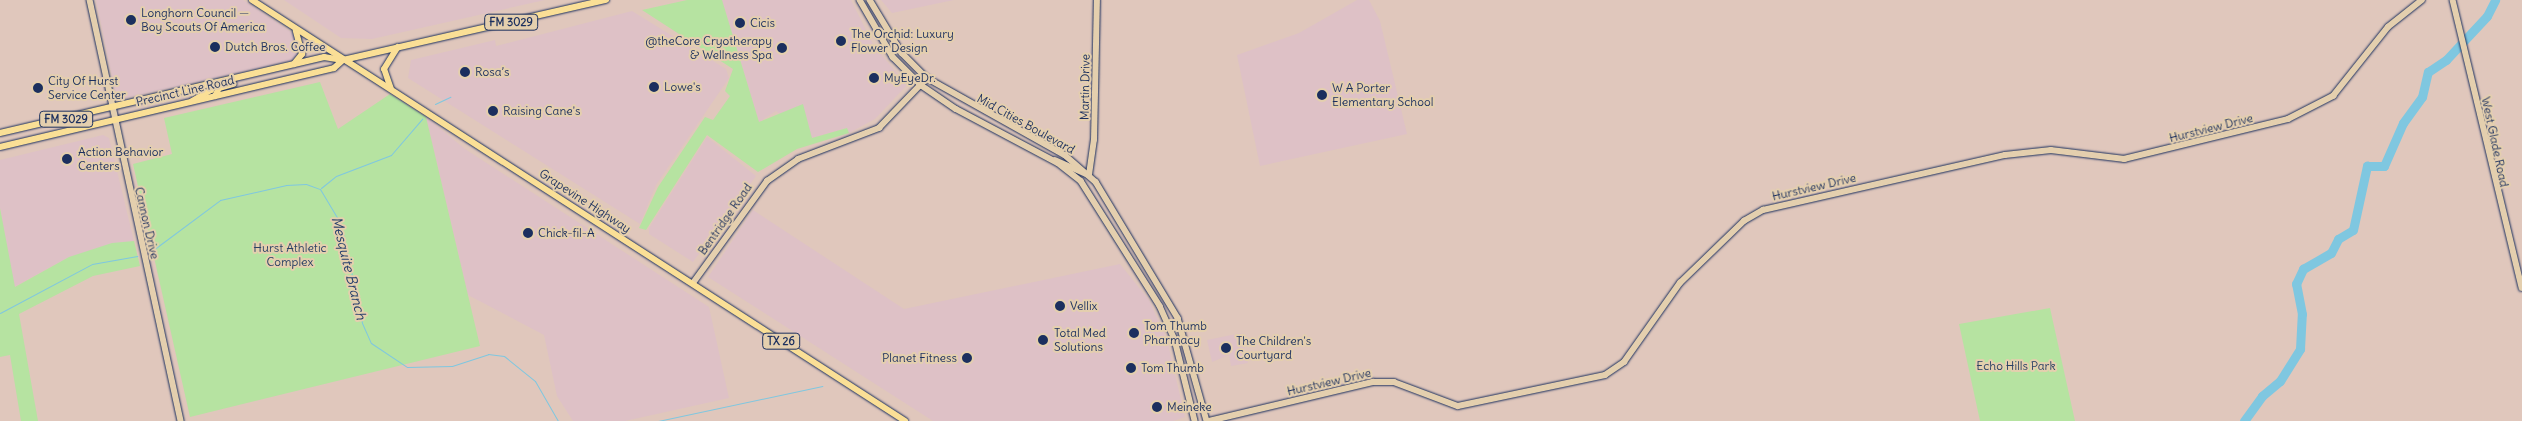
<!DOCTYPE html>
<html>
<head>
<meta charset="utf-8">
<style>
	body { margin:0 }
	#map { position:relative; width:2522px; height:421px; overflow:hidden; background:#e0c7bc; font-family:Delius,sans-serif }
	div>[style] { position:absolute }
	.built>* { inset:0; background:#dec1c6 }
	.green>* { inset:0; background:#b6e3a1 }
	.stream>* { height:1px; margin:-0.5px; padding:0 0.5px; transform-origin:0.5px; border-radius:0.5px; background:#7fc7e0 }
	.river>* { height:9px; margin:-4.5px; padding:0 4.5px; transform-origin:4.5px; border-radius:4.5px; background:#7fc7e0 }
	.roads { filter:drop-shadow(0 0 1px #1b2f5e) drop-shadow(0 0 1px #1b2f5e) }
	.secondary>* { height:5.5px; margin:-2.75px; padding:0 2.75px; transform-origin:2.75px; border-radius:2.75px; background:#e4cfae }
	.primary>* { height:6px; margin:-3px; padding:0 3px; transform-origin:3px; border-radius:3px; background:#fadf96 }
	.dots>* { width:14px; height:14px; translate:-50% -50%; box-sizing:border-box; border:2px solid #e4cfae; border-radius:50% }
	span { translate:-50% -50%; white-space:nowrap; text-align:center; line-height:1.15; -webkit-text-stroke:4px #e4cfae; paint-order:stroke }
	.shield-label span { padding:1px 4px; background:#e4cfae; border:1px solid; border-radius:4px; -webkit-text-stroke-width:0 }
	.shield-label { font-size:11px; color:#1b2f5e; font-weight:700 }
	.poi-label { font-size:12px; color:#1b2f5e }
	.left { translate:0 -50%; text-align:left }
	.right { translate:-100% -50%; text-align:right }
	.street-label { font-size:12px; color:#1b2f5e }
	.park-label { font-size:12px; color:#2a4165 }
	.water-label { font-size:14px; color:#253e6b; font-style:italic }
</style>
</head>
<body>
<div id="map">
	<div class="built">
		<i style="clip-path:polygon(96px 0,243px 0,294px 34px,300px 50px,292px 60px,117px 100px)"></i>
		<i style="clip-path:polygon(284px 0,545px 0,372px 39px,341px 38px)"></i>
		<i style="clip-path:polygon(722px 0,851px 0,874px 46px,907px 85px,875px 119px,849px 133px,847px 128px,812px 138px,776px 111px,759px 122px)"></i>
		<i style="clip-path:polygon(881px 0,954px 0,892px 13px)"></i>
		<i style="clip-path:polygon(1357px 0,1369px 0,1380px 21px,1407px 134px,1260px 166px,1237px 55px,1299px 33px)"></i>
		<i style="clip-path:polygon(632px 11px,726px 69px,729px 78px,656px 185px,640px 224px,408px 78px,411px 60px,495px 40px,496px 46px)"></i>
		<i style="clip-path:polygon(426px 117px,465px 149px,709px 307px,729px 398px,625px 421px,573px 421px,557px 396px,544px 335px,468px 295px)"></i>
		<i style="clip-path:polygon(103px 135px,109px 138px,134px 241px,69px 257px,14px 287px,0 208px,0 160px)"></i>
		<i style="clip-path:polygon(707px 137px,756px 176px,693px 262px,649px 234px,649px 228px)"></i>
		<i style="clip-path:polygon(753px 210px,904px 309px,1120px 264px,1149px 300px,1167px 340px,1185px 417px,1173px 421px,933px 421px,708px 277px)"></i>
		<i style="clip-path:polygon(1241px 333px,1248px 363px,1231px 366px,1229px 355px,1212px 362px,1207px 340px)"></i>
	</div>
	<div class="green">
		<i style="clip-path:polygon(687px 0,722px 0,759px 122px,803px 104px,812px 138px,847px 128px,849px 133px,797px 149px,758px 172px,707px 135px,646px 230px,639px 228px,658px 187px,705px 117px,713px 120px,730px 96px,725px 91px,733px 69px,642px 10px)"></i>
		<i style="clip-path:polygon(320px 82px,338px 129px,390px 94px,426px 117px,480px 346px,190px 417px,133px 164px,172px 154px,164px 118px)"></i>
		<i style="clip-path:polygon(0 208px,15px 287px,69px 257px,112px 243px,134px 241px,140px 266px,93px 276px,19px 314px,38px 421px,21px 421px,10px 355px,0 357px)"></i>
		<i style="clip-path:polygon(2050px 308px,2075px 421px,1980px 421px,1959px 324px)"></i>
	</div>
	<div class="stream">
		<i style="left:435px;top:104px;width:17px;rotate:-25deg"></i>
		<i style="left:321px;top:188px;width:19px;rotate:-39deg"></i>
		<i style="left:336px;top:176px;width:59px;rotate:-20.9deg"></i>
		<i style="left:391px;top:155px;width:48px;rotate:-49.3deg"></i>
		<i style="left:149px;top:253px;width:89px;rotate:-36.7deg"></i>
		<i style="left:220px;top:200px;width:68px;rotate:-12.8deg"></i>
		<i style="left:286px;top:185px;width:20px;rotate:-3deg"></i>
		<i style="left:306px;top:184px;width:15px;rotate:20deg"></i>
		<i style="left:320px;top:189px;width:41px;rotate:59deg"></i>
		<i style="left:341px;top:224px;width:101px;rotate:78deg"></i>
		<i style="left:362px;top:323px;width:22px;rotate:66deg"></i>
		<i style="left:371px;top:343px;width:43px;rotate:33.7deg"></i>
		<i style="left:407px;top:367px;width:45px;rotate:-1.3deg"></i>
		<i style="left:452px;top:366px;width:38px;rotate:-18deg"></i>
		<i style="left:488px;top:354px;width:16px;rotate:7deg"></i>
		<i style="left:504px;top:356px;width:40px;rotate:39deg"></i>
		<i style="left:535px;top:381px;width:46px;rotate:60.1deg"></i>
		<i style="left:0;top:313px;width:104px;rotate:-28deg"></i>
		<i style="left:92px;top:264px;width:46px;rotate:-10.1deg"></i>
		<i style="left:658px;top:421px;width:168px;rotate:-12deg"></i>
	</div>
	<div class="river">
		<i style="left:2244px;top:421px;width:31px;rotate:-54deg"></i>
		<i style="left:2262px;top:396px;width:23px;rotate:-40deg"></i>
		<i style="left:2280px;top:381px;width:38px;rotate:-58deg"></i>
		<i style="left:2300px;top:349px;width:35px;rotate:-87deg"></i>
		<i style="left:2302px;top:314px;width:31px;rotate:-101deg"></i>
		<i style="left:2296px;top:284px;width:17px;rotate:-65deg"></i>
		<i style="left:2303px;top:269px;width:32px;rotate:-30deg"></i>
		<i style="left:2331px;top:253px;width:16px;rotate:-63deg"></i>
		<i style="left:2338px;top:239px;width:17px;rotate:-31deg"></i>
		<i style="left:2353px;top:230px;width:66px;rotate:-77.7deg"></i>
		<i style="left:2367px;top:166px;width:17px"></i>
		<i style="left:2384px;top:166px;width:47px;rotate:-66.2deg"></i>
		<i style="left:2403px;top:123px;width:32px;rotate:-54deg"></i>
		<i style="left:2422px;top:97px;width:26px;rotate:-77deg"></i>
		<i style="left:2428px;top:72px;width:22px;rotate:-34deg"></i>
		<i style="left:2446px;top:60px;width:60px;rotate:-47deg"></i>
		<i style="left:2487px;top:16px;width:18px;rotate:-63deg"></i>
	</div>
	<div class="roads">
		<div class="secondary">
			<i style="left:90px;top:0;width:431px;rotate:77.8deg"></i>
			<i style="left:860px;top:0;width:66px;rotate:59.9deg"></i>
			<i style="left:893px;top:57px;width:40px;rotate:45deg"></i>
			<i style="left:921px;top:85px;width:42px;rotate:34.4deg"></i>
			<i style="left:956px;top:109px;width:115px;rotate:27.9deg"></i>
			<i style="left:1058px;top:163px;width:29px;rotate:38deg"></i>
			<i style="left:1081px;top:181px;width:148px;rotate:57.7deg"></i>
			<i style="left:1160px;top:306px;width:37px;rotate:66deg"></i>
			<i style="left:1175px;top:340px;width:83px;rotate:76.1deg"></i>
			<i style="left:870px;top:0;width:62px;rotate:58.9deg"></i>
			<i style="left:902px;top:53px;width:35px;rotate:45deg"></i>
			<i style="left:927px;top:78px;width:158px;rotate:29.2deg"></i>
			<i style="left:1065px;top:155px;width:41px;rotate:41.1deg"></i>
			<i style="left:1096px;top:182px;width:159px;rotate:58.9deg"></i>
			<i style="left:1178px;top:318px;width:107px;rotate:74.3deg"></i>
			<i style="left:2453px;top:0;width:296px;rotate:76.5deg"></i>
			<i style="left:1055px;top:160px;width:37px;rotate:24deg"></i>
			<i style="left:1089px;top:175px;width:35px;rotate:-82deg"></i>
			<i style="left:1094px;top:140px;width:140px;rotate:-88.8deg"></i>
			<i style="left:693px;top:283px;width:126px;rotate:-54deg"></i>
			<i style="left:767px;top:181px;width:38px;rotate:-35deg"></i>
			<i style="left:798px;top:159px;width:87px;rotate:-20.9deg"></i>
			<i style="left:879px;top:128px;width:69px;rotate:-46.2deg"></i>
			<i style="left:1209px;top:421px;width:169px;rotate:-13.4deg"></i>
			<i style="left:1373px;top:382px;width:21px"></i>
			<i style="left:1394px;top:382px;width:68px;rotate:20.6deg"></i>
			<i style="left:1458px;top:406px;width:150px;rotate:-11.9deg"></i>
			<i style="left:1605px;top:375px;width:23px;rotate:-34deg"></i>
			<i style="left:1624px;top:362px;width:97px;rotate:-54.7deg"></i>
			<i style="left:1680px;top:283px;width:89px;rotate:-44.1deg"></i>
			<i style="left:1744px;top:221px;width:22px;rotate:-30deg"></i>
			<i style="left:1763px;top:210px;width:248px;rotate:-12.8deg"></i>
			<i style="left:2005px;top:155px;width:46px;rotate:-6.2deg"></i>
			<i style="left:2051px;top:150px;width:74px;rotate:7deg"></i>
			<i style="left:2124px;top:159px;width:169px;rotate:-13.7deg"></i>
			<i style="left:2288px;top:119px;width:51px;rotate:-27.1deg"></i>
			<i style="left:2333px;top:96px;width:88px;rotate:-51.4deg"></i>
			<i style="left:2388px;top:27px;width:43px;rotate:-38.5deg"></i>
		</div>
		<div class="primary">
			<i style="left:252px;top:0;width:777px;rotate:32.81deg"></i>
			<i style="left:294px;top:64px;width:13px;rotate:-51deg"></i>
			<i style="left:302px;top:54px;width:24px;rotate:-105deg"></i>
			<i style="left:391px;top:89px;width:21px;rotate:-109deg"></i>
			<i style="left:384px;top:69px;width:26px;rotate:-58deg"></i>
			<i style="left:215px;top:96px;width:9px;rotate:-63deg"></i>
			<i style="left:219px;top:88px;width:15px;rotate:-16deg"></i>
			<i style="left:192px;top:101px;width:22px;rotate:-30deg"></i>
			<i style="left:211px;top:90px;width:6px;rotate:-81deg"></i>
			<i style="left:0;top:133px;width:333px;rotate:-13.2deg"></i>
			<i style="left:324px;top:57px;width:19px;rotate:9deg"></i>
			<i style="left:343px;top:60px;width:270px;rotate:-12.9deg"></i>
			<i style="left:0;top:147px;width:343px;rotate:-13.3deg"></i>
			<i style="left:334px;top:68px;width:12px;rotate:-42deg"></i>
		</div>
	</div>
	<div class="dots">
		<i style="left:131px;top:20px;background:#1b2f5e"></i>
		<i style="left:740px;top:23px;background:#1b2f5e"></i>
		<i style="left:841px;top:41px;background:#1b2f5e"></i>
		<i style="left:215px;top:47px;background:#1b2f5e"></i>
		<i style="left:782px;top:48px;background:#1b2f5e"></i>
		<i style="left:465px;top:72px;background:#1b2f5e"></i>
		<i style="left:874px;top:78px;background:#1b2f5e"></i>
		<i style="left:654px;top:87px;background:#1b2f5e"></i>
		<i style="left:38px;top:88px;background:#1b2f5e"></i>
		<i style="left:1322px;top:95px;background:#1b2f5e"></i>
		<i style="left:493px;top:111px;background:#1b2f5e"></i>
		<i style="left:67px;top:159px;background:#1b2f5e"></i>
		<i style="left:528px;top:233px;background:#1b2f5e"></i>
		<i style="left:1060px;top:306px;background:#1b2f5e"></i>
		<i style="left:1134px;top:333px;background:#1b2f5e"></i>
		<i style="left:1043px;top:340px;background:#1b2f5e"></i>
		<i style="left:1226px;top:348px;background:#1b2f5e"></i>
		<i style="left:967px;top:358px;background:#1b2f5e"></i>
		<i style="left:1131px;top:368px;background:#1b2f5e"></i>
		<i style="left:1157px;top:407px;background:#1b2f5e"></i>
	</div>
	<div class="shield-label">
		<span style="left:511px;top:22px">FM 3029</span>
		<span style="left:66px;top:119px">FM 3029</span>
		<span style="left:781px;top:341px">TX 26</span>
	</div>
	<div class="poi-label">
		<span class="left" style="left:141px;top:20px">Longhorn Council —<br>Boy Scouts Of America</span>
		<span class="left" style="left:750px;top:23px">Cicis</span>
		<span class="left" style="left:851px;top:41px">The Orchid: Luxury<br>Flower Design</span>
		<span class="right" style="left:772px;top:48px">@theCore Cryotherapy<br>&amp; Wellness Spa</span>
		<span class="left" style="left:225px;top:47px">Dutch Bros. Coffee</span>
		<span class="left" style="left:475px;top:72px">Rosa’s</span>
		<span class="left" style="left:884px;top:78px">MyEyeDr.</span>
		<span class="left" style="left:48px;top:88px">City Of Hurst<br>Service Center</span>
		<span class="left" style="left:664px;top:87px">Lowe's</span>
		<span class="left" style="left:1332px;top:95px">W A Porter<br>Elementary School</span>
		<span class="left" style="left:503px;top:111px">Raising Cane's</span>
		<span class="left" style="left:78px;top:159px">Action Behavior<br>Centers</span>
		<span class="left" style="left:538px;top:233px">Chick-fil-A</span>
		<span class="left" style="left:1070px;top:306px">Vellix</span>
		<span class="left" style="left:1144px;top:333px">Tom Thumb<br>Pharmacy</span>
		<span class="left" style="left:1054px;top:340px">Total Med<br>Solutions</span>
		<span class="left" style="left:1236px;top:348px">The Children's<br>Courtyard</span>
		<span class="right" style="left:957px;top:358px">Planet Fitness</span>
		<span class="left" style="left:1141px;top:368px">Tom Thumb</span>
		<span class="left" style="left:1167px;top:407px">Meineke</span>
	</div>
	<div class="street-label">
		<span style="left:1085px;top:87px;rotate:-89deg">Martin Drive</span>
		<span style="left:185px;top:91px;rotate:-13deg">Precinct Line Road</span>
		<span style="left:1026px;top:124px;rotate:29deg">Mid Cities Boulevard</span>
		<span style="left:2211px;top:128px;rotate:-14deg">Hurstview Drive</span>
		<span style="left:2495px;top:142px;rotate:78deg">West Glade Road</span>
		<span style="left:1814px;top:187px;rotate:-13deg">Hurstview Drive</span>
		<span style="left:585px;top:201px;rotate:33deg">Grapevine Highway</span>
		<span style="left:725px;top:219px;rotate:-55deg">Bentridge Road</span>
		<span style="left:147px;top:223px;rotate:77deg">Cannon Drive</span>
		<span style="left:1329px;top:382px;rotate:-13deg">Hurstview Drive</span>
	</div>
	<div class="park-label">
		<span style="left:290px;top:255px">Hurst Athletic<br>Complex</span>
		<span style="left:2016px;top:366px">Echo Hills Park</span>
	</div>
	<div class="water-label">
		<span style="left:349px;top:268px;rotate:76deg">Mesquite Branch</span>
	</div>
</div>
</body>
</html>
